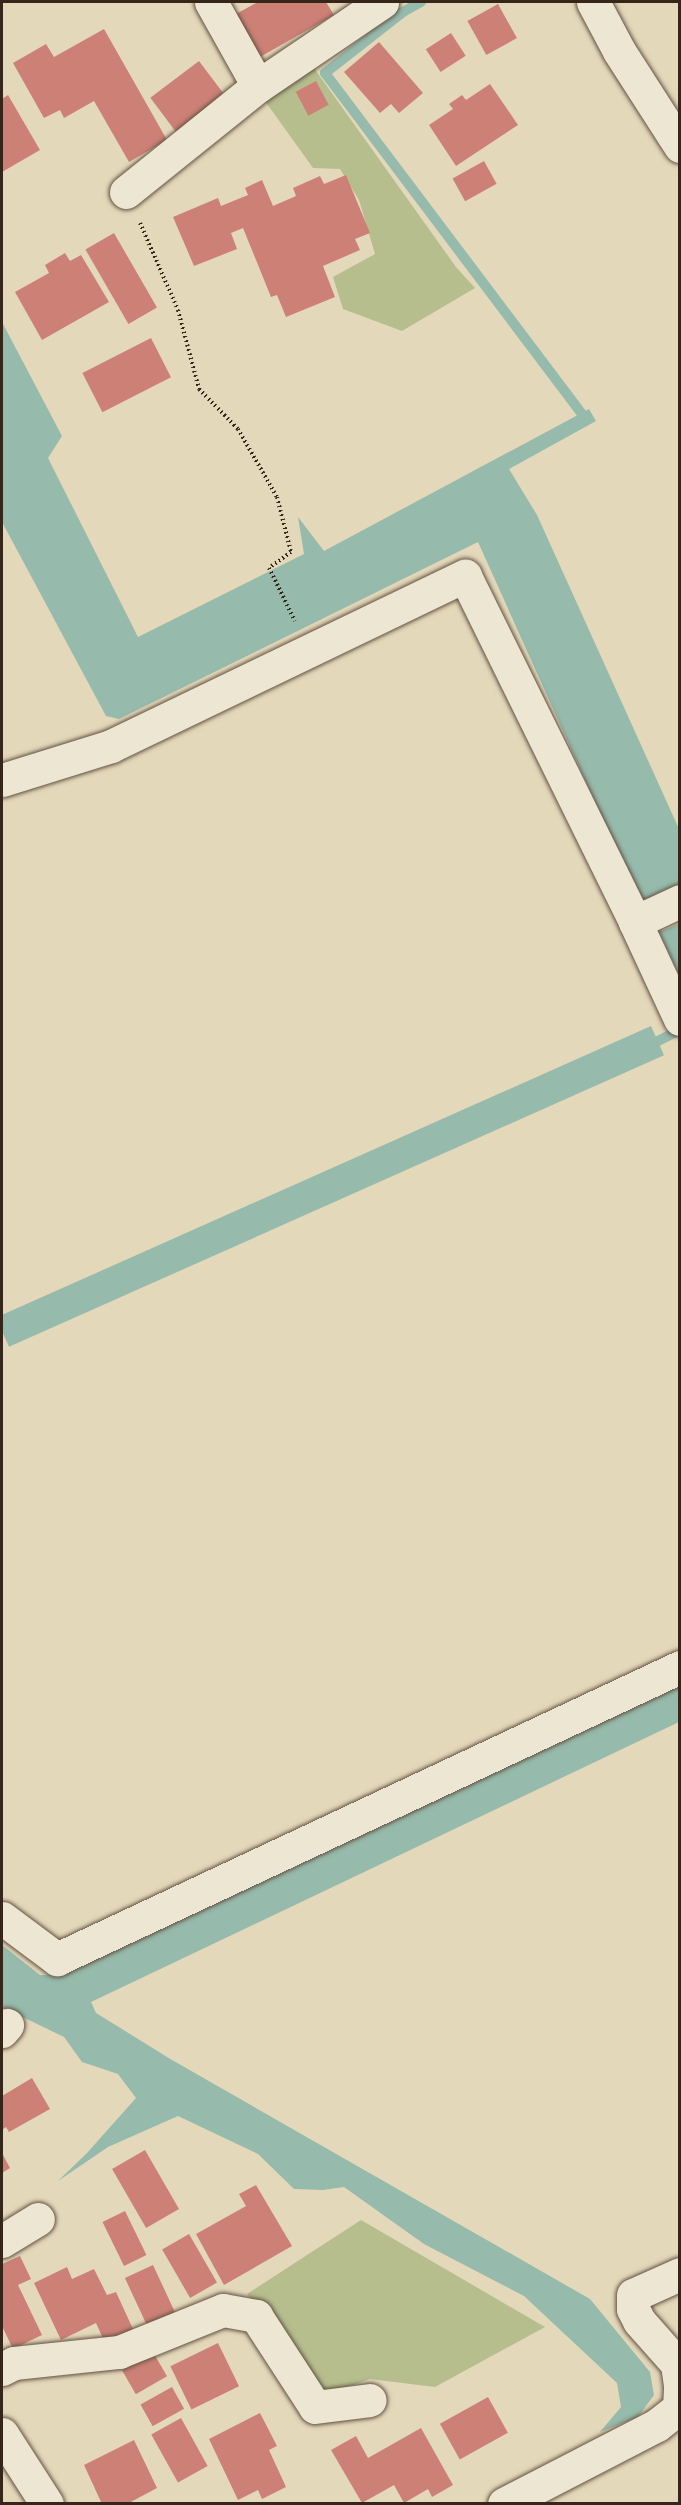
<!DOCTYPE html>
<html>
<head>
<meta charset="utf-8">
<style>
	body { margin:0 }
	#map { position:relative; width:681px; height:2505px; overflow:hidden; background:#e4d8ba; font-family:Cardo,serif }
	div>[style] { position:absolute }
	.green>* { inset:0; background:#b6be8e }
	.water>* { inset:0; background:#96baac; transform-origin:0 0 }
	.stream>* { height:10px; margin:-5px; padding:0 5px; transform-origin:5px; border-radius:5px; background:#96baac }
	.building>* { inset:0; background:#cd8176; transform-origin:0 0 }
	.path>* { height:4px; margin-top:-2px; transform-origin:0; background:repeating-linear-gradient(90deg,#36261a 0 1.5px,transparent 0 4.5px) }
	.roads { filter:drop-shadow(0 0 2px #625242) drop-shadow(0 0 2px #625242) }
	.minor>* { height:33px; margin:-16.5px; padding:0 16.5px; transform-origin:16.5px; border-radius:16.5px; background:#ede6d2 }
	span { translate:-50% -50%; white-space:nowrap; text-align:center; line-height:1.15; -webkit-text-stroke:4.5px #ede6d2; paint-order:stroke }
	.frame { position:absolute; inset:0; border:3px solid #36261a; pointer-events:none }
</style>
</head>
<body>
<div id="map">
	<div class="green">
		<i style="clip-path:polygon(314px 68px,456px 267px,475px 288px,402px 331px,343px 309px,333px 277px,375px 254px,359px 200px,340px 169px,313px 168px,265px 101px)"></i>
		<i style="clip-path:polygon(361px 2220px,545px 2327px,435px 2387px,370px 2379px,324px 2395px,247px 2294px)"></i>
	</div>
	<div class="water">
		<i style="clip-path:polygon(2px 322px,62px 436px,48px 458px,138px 637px,304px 554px,298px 517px,324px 551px,589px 409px,596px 421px,509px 469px,537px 515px,679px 829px,679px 886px,646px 901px,636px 893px,478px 542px,119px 719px,106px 716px,2px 522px)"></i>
		<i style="clip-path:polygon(679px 924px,679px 975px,659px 932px)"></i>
		<i style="left:651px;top:1026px;width:32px;height:717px;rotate:66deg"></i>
		<i style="clip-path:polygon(679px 1679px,679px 1722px,91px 2002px,96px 2013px,172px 2060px,590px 2299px,650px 2372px,654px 2395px,638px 2417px,600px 2432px,621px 2407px,617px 2383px,524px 2296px,424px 2244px,344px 2187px,323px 2190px,294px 2189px,258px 2154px,178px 2116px,108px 2147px,58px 2181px,87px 2153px,136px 2098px,118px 2074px,82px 2062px,64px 2037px,2px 2007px,2px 1945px,40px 1975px,58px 1975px)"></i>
	</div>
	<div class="stream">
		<i style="left:421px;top:2px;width:21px;rotate:151deg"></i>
		<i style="left:403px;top:12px;width:99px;rotate:142deg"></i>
		<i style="left:325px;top:73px;width:432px;rotate:53deg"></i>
		<i style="left:585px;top:418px;width:9px;rotate:153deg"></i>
		<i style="left:658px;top:1041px;width:25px;rotate:-27deg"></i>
	</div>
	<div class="building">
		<i style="clip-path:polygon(258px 2px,326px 2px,334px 15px,260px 57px,236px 14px)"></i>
		<i style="left:498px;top:4px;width:39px;height:35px;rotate:61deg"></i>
		<i style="clip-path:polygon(104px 29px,167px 140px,129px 162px,94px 101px,64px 118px,60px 110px,44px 118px,13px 63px,46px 44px,54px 57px)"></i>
		<i style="left:451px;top:33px;width:27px;height:30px;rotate:57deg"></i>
		<i style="clip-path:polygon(379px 42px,423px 93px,399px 113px,391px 104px,380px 113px,344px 72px)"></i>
		<i style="left:199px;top:61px;width:45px;height:61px;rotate:53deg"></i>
		<i style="left:316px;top:81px;width:27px;height:23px;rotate:62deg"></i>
		<i style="clip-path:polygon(490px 84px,518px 125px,456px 166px,429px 125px,453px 109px,449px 104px,462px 95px,466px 100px)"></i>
		<i style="clip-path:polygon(8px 95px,40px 150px,2px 172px,2px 99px)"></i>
		<i style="left:484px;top:161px;width:26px;height:36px;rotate:61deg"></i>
		<i style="clip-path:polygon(346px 175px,370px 233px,355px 239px,360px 250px,323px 266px,335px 297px,286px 317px,277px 295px,271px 297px,243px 228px,231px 233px,237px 249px,194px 266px,173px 217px,218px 198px,221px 206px,248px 195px,245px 188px,262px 180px,273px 206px,296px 196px,293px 188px,320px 176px,324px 184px)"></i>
		<i style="left:114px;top:233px;width:86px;height:33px;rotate:60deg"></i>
		<i style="clip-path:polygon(65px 253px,70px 261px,81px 255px,109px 302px,42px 340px,15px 292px,49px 273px,45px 265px)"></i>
		<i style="left:151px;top:338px;width:44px;height:77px;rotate:63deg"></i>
		<i style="clip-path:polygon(32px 2078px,50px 2109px,9px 2132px,6px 2127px,2px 2130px,2px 2096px)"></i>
		<i style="left:145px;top:2150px;width:68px;height:38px;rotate:60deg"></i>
		<i style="clip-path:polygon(2px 2153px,10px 2168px,2px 2173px)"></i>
		<i style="clip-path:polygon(256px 2185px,292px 2246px,224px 2285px,196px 2234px,246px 2206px,239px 2194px)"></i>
		<i style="left:125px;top:2211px;width:49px;height:25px;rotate:64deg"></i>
		<i style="left:189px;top:2234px;width:56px;height:31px;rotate:60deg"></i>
		<i style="clip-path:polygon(20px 2256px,31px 2279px,18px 2285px,42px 2335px,13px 2349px,2px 2326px,2px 2264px)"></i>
		<i style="left:153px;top:2265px;width:52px;height:31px;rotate:65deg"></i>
		<i style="clip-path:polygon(67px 2267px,72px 2279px,94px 2269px,107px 2295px,116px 2292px,133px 2329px,105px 2343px,96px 2323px,61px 2340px,34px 2283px)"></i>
		<i style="left:218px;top:2343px;width:48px;height:53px;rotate:64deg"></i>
		<i style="left:153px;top:2352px;width:28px;height:36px;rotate:60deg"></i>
		<i style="left:172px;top:2387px;width:25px;height:36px;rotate:61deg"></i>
		<i style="left:488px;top:2397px;width:41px;height:55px;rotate:61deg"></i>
		<i style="clip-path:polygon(260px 2413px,277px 2446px,269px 2450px,286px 2487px,262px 2499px,258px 2490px,238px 2500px,209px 2439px)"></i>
		<i style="left:181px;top:2418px;width:55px;height:34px;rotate:61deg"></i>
		<i style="clip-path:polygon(421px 2428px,453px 2485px,432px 2497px,428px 2489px,404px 2503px,394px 2485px,362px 2503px,331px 2450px,356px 2436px,368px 2458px)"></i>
		<i style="clip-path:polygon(134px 2440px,157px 2488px,127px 2504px,102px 2504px,84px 2465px)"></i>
	</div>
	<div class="path">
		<i style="left:140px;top:223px;width:95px;rotate:66.4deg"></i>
		<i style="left:178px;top:310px;width:82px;rotate:75.1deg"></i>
		<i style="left:199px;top:389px;width:56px;rotate:45.7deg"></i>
		<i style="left:238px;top:429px;width:78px;rotate:60.2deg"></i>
		<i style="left:277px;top:497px;width:57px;rotate:75.7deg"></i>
		<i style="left:291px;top:552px;width:27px;rotate:144deg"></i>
		<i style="left:269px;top:568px;width:59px;rotate:63.9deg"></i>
	</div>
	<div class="roads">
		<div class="minor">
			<i style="left:211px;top:2px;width:96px;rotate:60.8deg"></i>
			<i style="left:593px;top:2px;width:55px;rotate:62deg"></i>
			<i style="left:619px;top:51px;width:113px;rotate:57.3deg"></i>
			<i style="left:126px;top:192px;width:169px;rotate:-38.8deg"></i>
			<i style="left:258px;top:86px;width:150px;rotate:-34.1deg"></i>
			<i style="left:2px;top:780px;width:114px;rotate:-17.3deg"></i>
			<i style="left:111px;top:746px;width:393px;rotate:-25.7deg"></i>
			<i style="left:465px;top:576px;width:386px;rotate:63.8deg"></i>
			<i style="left:635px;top:922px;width:107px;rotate:65.1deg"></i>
			<i style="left:635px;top:922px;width:50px;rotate:-25deg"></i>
			<i style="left:2px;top:1918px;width:69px;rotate:36.7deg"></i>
			<i style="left:57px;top:1959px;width:688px;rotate:-25.11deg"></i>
			<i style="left:2px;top:2031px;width:8px;rotate:-50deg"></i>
			<i style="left:2px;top:2241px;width:42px;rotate:-31.4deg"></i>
			<i style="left:680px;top:2274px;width:51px;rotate:155.9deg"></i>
			<i style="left:633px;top:2295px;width:14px;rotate:90deg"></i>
			<i style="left:633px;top:2309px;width:13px;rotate:63deg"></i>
			<i style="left:639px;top:2321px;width:57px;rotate:48.5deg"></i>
			<i style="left:677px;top:2364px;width:21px;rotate:82deg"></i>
			<i style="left:2px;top:2369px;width:13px;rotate:-27deg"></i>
			<i style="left:14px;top:2363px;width:106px;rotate:-6deg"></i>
			<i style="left:119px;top:2352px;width:112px;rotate:-22deg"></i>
			<i style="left:223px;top:2310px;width:34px;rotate:10deg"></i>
			<i style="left:256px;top:2316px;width:108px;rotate:57deg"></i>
			<i style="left:315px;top:2407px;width:55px;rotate:-7.3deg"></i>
			<i style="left:2px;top:2434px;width:83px;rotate:57.3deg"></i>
			<i style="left:504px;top:2504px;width:172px;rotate:-27.3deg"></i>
			<i style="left:657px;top:2425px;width:28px;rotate:-38deg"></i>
			<i style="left:679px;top:2408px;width:18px;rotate:-87deg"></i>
		</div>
	</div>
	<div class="frame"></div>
</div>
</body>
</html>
